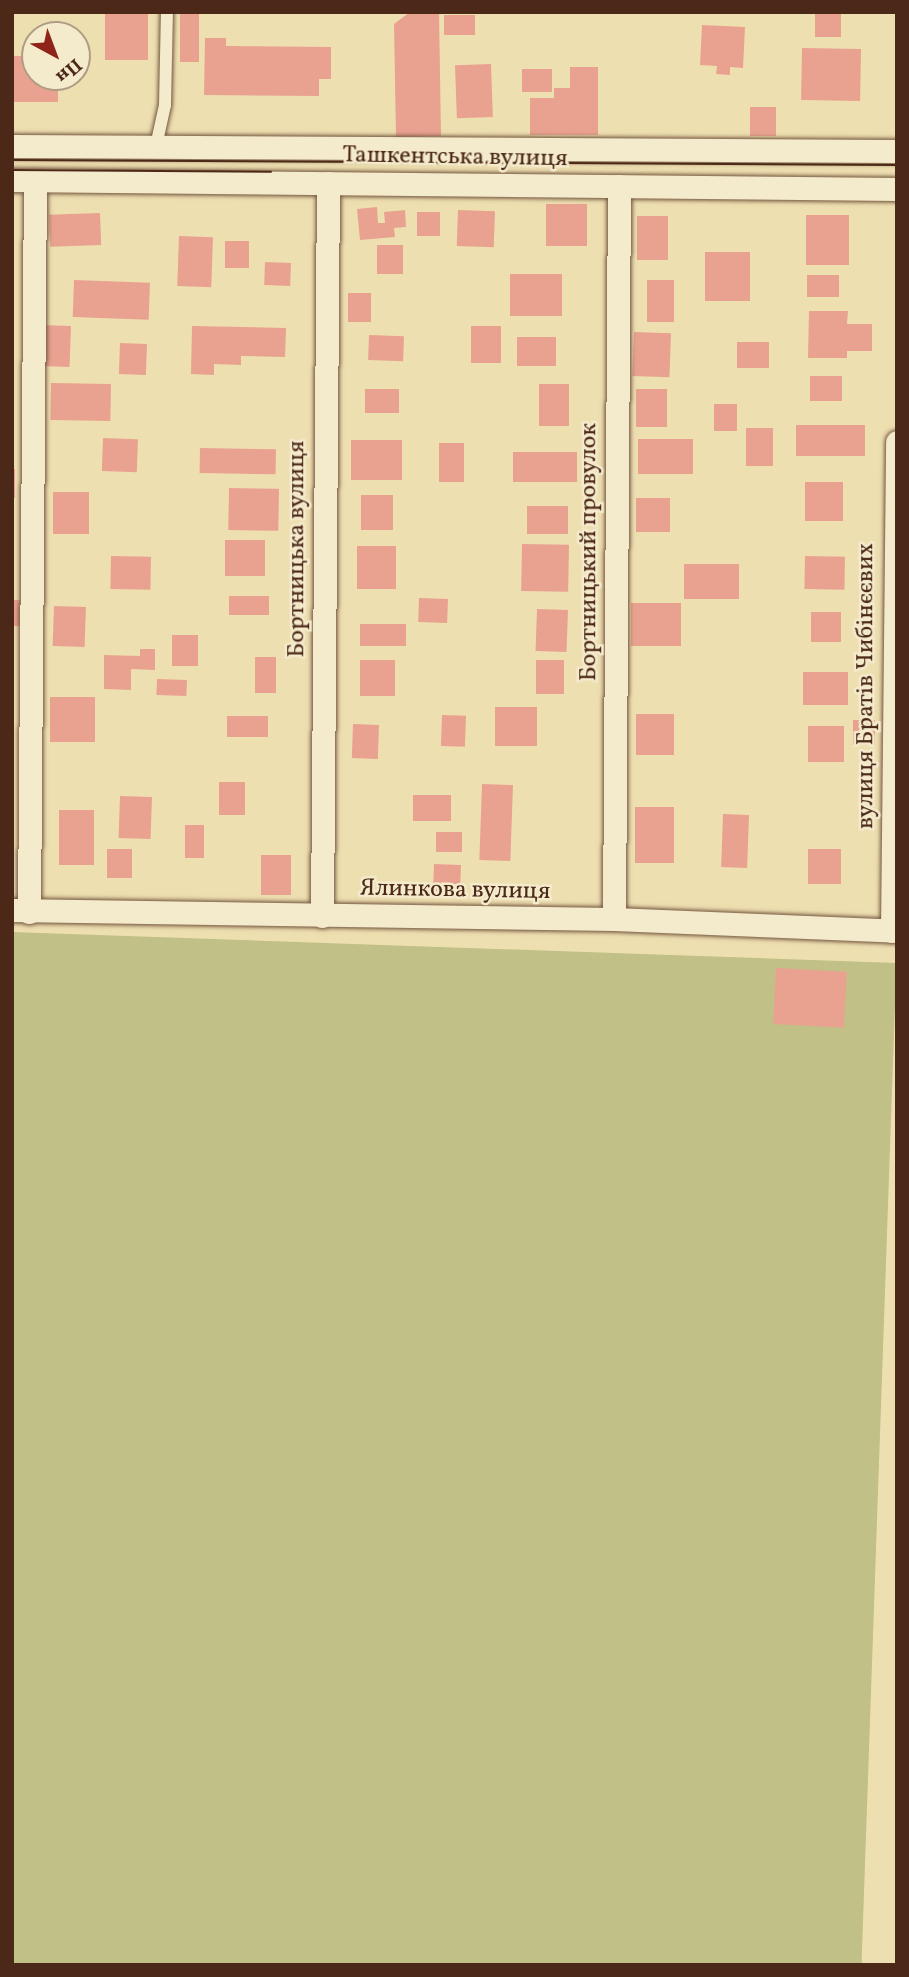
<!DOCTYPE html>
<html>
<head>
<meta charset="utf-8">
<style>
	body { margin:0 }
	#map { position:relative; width:909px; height:1977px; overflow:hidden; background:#eedfb1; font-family:Vollkorn,serif }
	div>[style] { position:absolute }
	.green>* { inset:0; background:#c0c087; transform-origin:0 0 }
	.building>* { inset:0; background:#e9a28f; transform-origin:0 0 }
	.roads { filter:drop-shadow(0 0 2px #74563e) drop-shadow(0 0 2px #74563e) }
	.lane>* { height:12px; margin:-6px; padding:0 6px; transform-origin:6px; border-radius:6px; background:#f4eacc }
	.street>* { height:23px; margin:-11.5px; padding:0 11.5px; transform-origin:11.5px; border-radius:11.5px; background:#f4eacc }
	.tram>* { height:2px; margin:-1px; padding:0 1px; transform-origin:1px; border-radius:1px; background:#4b2817 }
	span { translate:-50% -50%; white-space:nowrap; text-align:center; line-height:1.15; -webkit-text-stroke:5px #f4eacc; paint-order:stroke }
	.street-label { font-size:24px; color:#4b2817 }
	.frame { position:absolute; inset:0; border:14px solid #4b2817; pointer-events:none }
	.north { position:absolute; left:21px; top:21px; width:70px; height:70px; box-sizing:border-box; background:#f4eacc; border:2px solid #b09c84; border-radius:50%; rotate:139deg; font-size:19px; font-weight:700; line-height:28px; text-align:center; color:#4b2817 }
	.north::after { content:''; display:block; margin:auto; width:24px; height:32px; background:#8f2418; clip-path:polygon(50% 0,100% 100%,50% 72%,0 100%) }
</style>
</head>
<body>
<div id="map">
	<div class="green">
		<i style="left:12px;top:932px;width:885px;height:1033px;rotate:2deg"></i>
	</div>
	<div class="building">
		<i style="left:105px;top:12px;width:43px;height:48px"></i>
		<i style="left:180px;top:12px;width:19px;height:50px"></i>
		<i style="clip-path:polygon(410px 12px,439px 12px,441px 136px,396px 137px,394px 24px)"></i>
		<i style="left:815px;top:12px;width:26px;height:25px"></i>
		<i style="left:444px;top:15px;width:31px;height:20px"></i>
		<i style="clip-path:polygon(702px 25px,745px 27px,743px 68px,730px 67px,730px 75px,716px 74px,717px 66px,700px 65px)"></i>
		<i style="clip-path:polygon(205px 38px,226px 38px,226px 46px,331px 47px,331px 79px,319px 79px,319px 96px,204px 95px)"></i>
		<i style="left:802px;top:48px;width:59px;height:52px;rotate:1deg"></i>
		<i style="clip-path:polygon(12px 56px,35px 56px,35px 77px,58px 77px,58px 102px,12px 102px)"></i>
		<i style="left:491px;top:64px;width:53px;height:36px;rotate:88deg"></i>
		<i style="clip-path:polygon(570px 67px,598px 67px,598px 135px,530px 135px,530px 98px,554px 98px,554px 88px,570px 88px)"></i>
		<i style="left:522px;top:69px;width:30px;height:23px"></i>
		<i style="left:750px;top:107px;width:26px;height:29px"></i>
		<i style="left:546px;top:204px;width:41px;height:42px"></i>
		<i style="clip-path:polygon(377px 207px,378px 223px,385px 223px,384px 212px,405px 210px,406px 227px,394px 228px,395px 237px,360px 240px,357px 209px)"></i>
		<i style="left:458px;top:210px;width:37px;height:36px;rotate:2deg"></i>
		<i style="left:417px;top:212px;width:23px;height:24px"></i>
		<i style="left:100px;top:213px;width:32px;height:51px;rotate:88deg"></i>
		<i style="left:806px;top:215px;width:43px;height:50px"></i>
		<i style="left:637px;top:216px;width:31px;height:44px"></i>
		<i style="left:179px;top:236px;width:34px;height:50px;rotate:2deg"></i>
		<i style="left:225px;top:241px;width:24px;height:27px"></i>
		<i style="left:377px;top:245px;width:26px;height:29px"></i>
		<i style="left:705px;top:252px;width:45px;height:49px"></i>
		<i style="left:265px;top:262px;width:26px;height:23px;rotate:2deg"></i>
		<i style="left:510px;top:274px;width:52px;height:42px"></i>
		<i style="left:807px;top:275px;width:32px;height:22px"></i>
		<i style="left:74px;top:280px;width:76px;height:37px;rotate:2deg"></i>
		<i style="left:647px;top:280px;width:27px;height:42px"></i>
		<i style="left:348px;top:293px;width:23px;height:29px"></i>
		<i style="clip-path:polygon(809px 311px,848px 311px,847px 324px,872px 324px,872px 351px,847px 351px,847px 358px,808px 358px)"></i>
		<i style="left:39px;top:325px;width:32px;height:41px;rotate:2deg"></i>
		<i style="clip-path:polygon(192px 326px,286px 328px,285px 357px,241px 356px,241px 365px,214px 364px,214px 375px,191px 374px)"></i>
		<i style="left:471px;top:326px;width:30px;height:37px"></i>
		<i style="left:634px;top:332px;width:37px;height:44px;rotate:2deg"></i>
		<i style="left:369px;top:335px;width:35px;height:25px;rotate:2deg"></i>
		<i style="left:517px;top:337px;width:39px;height:29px"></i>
		<i style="left:737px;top:342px;width:32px;height:26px"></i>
		<i style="left:120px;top:343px;width:27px;height:31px;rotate:2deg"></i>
		<i style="left:810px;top:376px;width:32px;height:25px"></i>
		<i style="left:51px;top:383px;width:60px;height:37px;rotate:1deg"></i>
		<i style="left:539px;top:384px;width:30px;height:42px"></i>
		<i style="left:365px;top:389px;width:34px;height:24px"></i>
		<i style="left:636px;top:389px;width:31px;height:38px"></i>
		<i style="left:714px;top:404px;width:23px;height:27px"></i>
		<i style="left:796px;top:425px;width:69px;height:31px"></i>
		<i style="left:746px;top:428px;width:27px;height:38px"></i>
		<i style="left:103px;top:438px;width:35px;height:33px;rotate:2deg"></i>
		<i style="left:638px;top:439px;width:55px;height:35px"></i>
		<i style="left:351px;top:440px;width:51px;height:40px"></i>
		<i style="left:439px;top:443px;width:25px;height:39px"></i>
		<i style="left:200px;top:448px;width:76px;height:25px;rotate:1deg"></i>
		<i style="left:513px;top:452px;width:64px;height:30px"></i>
		<i style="left:12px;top:469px;width:3px;height:29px"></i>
		<i style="left:805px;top:482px;width:38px;height:39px"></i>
		<i style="left:229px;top:488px;width:50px;height:42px;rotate:1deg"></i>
		<i style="left:53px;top:492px;width:36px;height:42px"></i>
		<i style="left:361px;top:495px;width:32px;height:35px"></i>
		<i style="left:636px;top:498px;width:34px;height:34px"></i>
		<i style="left:527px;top:506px;width:41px;height:28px"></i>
		<i style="left:225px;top:540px;width:40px;height:36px"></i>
		<i style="left:522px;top:544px;width:47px;height:47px;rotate:1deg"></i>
		<i style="left:357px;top:546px;width:39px;height:43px"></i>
		<i style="left:111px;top:556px;width:40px;height:33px;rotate:1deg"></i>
		<i style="left:805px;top:556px;width:40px;height:33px;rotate:1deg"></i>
		<i style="left:684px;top:564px;width:55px;height:35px"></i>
		<i style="left:229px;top:596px;width:40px;height:19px"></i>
		<i style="left:419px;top:598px;width:29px;height:24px;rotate:2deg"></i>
		<i style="left:12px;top:600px;width:8px;height:26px"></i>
		<i style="left:631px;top:603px;width:50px;height:43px"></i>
		<i style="left:54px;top:606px;width:32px;height:40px;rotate:2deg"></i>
		<i style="left:537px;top:609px;width:31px;height:42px;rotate:2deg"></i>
		<i style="left:811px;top:612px;width:30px;height:30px"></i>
		<i style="left:360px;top:624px;width:46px;height:22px"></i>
		<i style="left:172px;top:635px;width:26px;height:31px"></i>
		<i style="clip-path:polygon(140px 649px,155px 649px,155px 670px,131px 669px,131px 690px,104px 689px,104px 655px,140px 656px)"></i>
		<i style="left:255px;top:657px;width:21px;height:36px"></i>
		<i style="left:360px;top:660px;width:35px;height:36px"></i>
		<i style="left:536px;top:660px;width:28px;height:34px"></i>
		<i style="left:803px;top:672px;width:45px;height:33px"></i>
		<i style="left:157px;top:679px;width:30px;height:16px;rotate:2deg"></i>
		<i style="left:50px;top:697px;width:45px;height:45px"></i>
		<i style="left:495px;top:707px;width:42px;height:39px"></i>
		<i style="left:636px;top:714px;width:38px;height:41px"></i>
		<i style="left:442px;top:715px;width:24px;height:31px;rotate:2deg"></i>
		<i style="left:227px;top:716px;width:41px;height:21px"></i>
		<i style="left:853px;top:720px;width:22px;height:25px"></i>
		<i style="left:353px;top:724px;width:26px;height:34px;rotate:2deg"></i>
		<i style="left:808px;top:726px;width:36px;height:36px"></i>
		<i style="left:219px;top:782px;width:26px;height:33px"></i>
		<i style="left:482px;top:784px;width:31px;height:76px;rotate:2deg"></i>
		<i style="left:413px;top:795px;width:38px;height:26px"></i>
		<i style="left:120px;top:796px;width:32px;height:42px;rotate:2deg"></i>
		<i style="left:635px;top:807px;width:39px;height:56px"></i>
		<i style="left:59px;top:810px;width:35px;height:55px"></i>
		<i style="left:723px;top:814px;width:26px;height:53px;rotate:2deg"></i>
		<i style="left:185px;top:825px;width:19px;height:33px"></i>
		<i style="left:436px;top:832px;width:26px;height:20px"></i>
		<i style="left:107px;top:849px;width:25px;height:29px"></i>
		<i style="left:808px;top:849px;width:33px;height:35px"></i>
		<i style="left:261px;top:855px;width:30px;height:40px"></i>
		<i style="left:434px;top:864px;width:27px;height:27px;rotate:2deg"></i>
		<i style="left:776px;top:968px;width:71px;height:56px;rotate:3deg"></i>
	</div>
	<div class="roads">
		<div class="lane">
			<i style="left:156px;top:146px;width:42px;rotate:-77.6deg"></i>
			<i style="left:165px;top:105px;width:93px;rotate:-88.8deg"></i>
		</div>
		<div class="street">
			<i style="left:12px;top:146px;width:885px;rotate:0.32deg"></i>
			<i style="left:12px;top:180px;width:885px;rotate:0.58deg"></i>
			<i style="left:12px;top:910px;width:602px;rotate:0.86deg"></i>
			<i style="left:614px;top:919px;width:283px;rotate:2.4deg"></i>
			<i style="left:29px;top:912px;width:732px;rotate:-89.53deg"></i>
			<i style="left:322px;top:916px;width:733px;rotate:-89.53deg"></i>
			<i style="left:614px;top:919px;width:733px;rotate:-89.61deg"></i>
			<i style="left:892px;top:931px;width:489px;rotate:-89.4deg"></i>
		</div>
	</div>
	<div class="tram">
		<i style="left:12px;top:160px;width:885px;rotate:0.32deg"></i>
		<i style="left:12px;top:170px;width:259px;rotate:0.4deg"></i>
	</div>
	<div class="street-label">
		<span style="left:455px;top:158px;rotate:1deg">Ташкентська вулиця</span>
		<span style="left:298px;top:549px;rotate:-90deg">Бортницька вулиця</span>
		<span style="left:590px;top:552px;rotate:-90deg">Бортницький провулок</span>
		<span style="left:867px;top:686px;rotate:-90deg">вулиця Братів Чибінєєвих</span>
		<span style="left:455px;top:891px;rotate:1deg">Ялинкова вулиця</span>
	</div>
	<div class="frame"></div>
	<div class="north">Пн</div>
</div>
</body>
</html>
